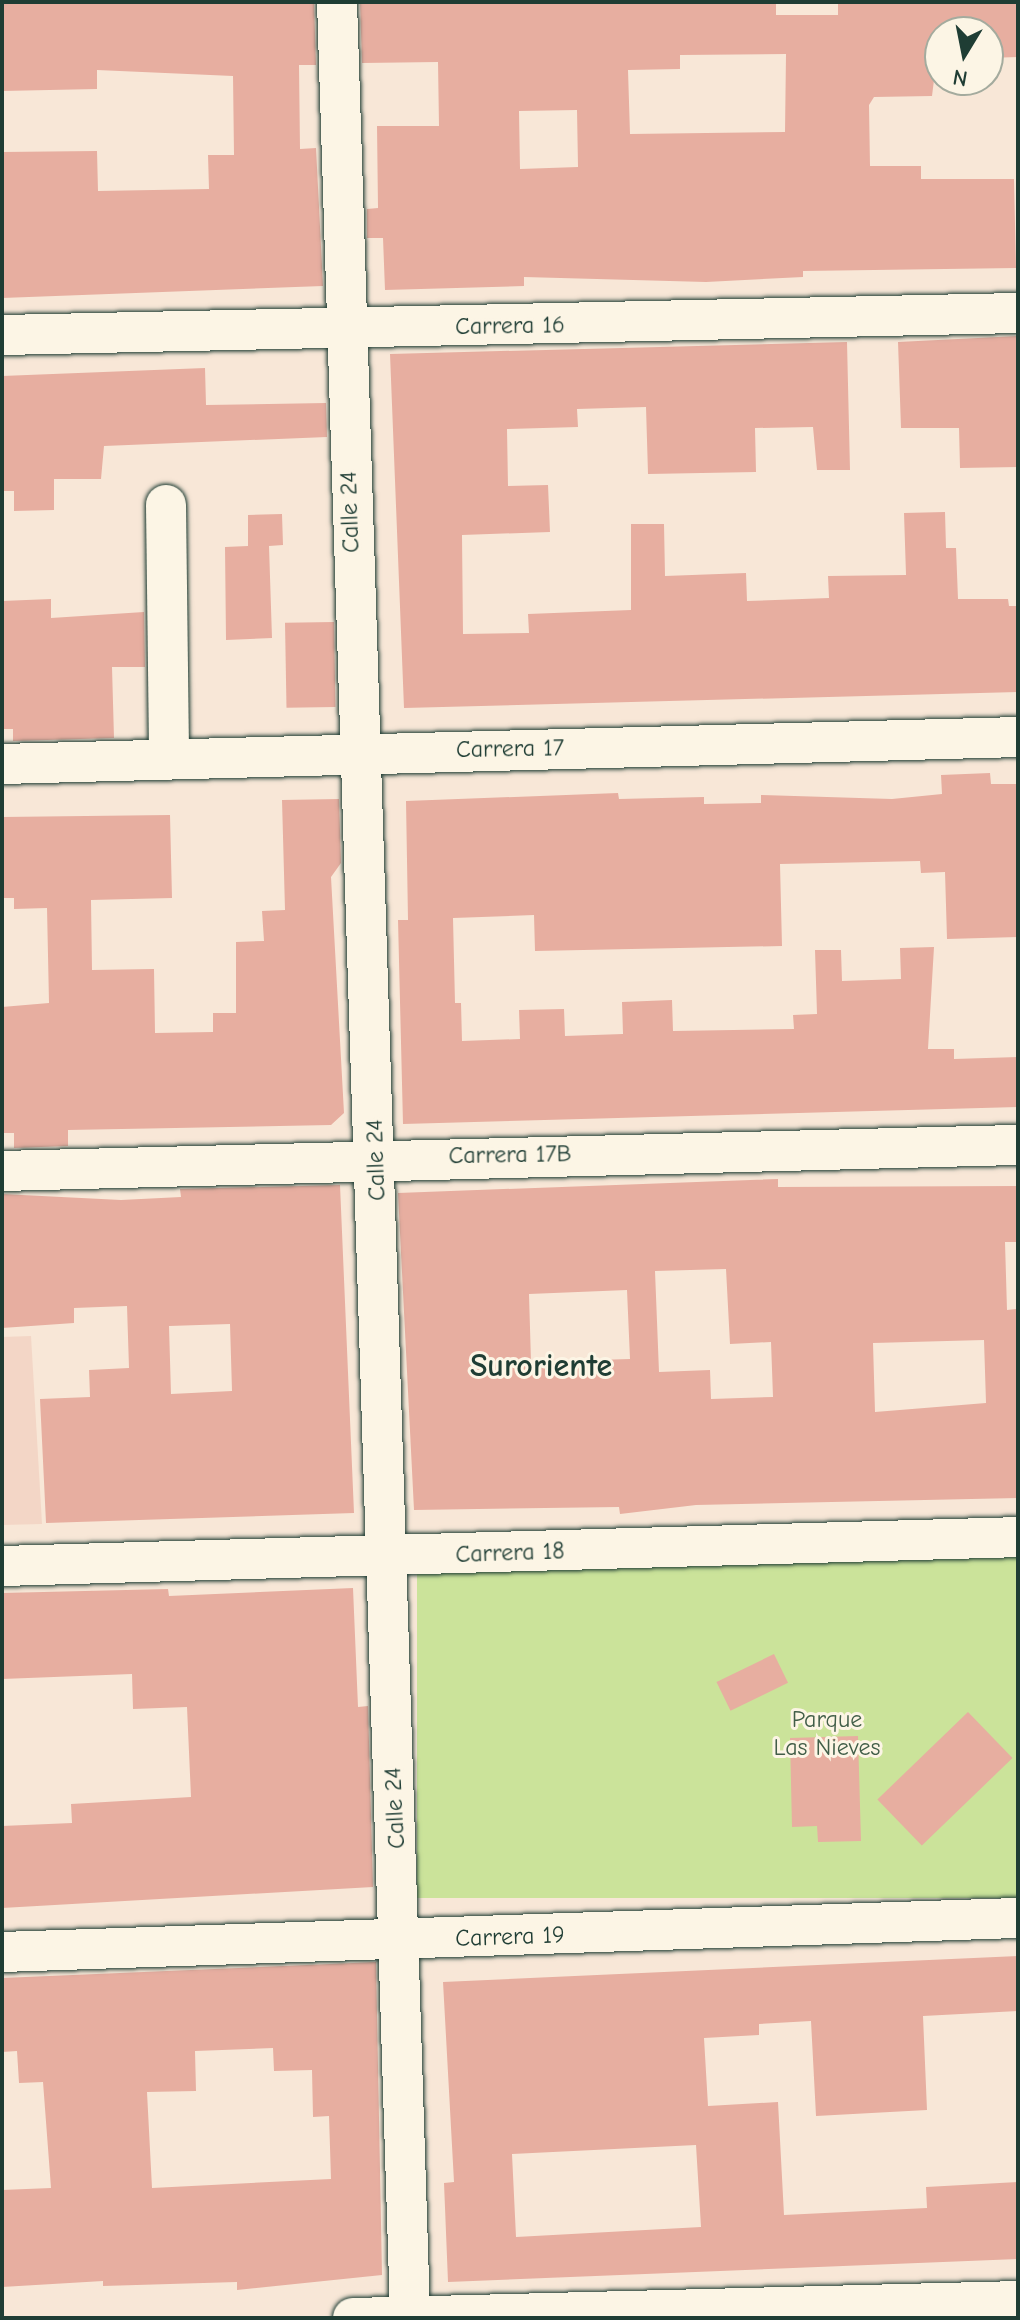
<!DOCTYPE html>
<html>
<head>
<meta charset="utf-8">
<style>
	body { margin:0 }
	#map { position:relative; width:1020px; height:2320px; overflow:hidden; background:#f8e7d7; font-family:"Comic Neue",sans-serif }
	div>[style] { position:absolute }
	.built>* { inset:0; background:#f3d6c6 }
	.green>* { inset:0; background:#cbe39a; transform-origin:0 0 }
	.building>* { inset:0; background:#e7aea0; transform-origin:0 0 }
	.roads { filter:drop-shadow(0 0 2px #1f3d34) drop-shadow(0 0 2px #1f3d34) }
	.minor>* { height:40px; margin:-20px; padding:0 20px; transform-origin:20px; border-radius:20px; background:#fcf5e5 }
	span { translate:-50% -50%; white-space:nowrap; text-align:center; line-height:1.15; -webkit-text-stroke:6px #fcf5e5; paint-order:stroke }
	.street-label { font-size:24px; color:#1f3d34 }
	.park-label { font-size:24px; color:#415e48 }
	.district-label { font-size:32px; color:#1f3d34; font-weight:700 }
	.frame { position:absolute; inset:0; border:4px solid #1f3d34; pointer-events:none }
	.north { position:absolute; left:924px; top:16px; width:80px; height:80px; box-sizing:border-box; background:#fcf5e5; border:2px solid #a4ab9e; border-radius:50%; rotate:190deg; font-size:22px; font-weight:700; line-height:32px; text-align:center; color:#1f3d34 }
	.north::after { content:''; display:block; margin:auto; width:28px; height:36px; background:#1f3d34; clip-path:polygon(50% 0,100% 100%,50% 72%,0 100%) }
</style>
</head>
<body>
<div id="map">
	<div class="built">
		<i style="clip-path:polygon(31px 1336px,42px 1524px,2px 1525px,2px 1337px)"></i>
	</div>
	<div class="green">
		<i style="left:1018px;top:1557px;width:341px;height:601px;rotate:90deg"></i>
	</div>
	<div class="building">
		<i style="clip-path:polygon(2px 2px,314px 2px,316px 65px,299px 65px,300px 149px,316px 148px,323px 286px,2px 298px,2px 152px,97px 151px,98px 191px,209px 189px,208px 155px,234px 155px,233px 76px,97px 70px,97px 89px,2px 91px)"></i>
		<i style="clip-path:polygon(evenodd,360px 2px,776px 2px,776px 15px,838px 15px,838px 2px,1018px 2px,1018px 57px,988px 58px,988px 32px,940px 32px,932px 96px,874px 97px,869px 105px,870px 166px,921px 166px,921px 179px,1014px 179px,1016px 268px,803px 271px,803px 277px,706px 282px,524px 277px,524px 286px,385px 290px,383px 238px,367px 238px,367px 209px,378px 208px,377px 126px,439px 126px,438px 62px,362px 63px,360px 2px,786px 54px,785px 132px,630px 134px,628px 70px,680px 69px,680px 55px,786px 54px,360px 2px,577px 110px,578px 167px,520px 169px,519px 111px,577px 110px)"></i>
		<i style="clip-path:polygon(1018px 336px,1018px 467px,960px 468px,959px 428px,901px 428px,898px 342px)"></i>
		<i style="clip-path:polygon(847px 342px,850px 470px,817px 470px,813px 427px,755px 428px,756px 472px,648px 474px,646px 407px,577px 409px,578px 427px,507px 429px,508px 486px,548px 485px,550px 532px,462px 535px,463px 634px,529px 633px,528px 614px,631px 610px,631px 524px,664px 524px,665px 576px,746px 573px,747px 601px,829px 598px,828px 576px,906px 575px,904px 513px,945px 512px,946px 548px,956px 548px,958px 599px,1008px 599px,1009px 606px,1018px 606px,1018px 692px,404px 708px,390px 354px)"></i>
		<i style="clip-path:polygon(205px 368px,206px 405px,326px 403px,327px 437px,104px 446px,101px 479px,54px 479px,54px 510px,14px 511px,14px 491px,2px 491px,2px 376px)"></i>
		<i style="clip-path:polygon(282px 514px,283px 545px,269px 546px,272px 638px,226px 640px,225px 547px,248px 546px,248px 515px)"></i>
		<i style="clip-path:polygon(51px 599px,51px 618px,144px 612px,145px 667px,112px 667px,114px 738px,13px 741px,13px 729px,2px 729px,2px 601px)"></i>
		<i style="left:334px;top:622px;width:85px;height:49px;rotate:89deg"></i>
		<i style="clip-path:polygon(990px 773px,991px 784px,1018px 784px,1018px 937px,947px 939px,945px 872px,921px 873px,920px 861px,780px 864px,782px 946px,535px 951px,534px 915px,453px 918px,455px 1003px,461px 1003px,462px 1041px,520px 1039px,519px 1010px,564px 1009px,565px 1036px,623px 1034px,622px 1002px,672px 1000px,673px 1031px,794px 1029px,793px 1015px,817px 1014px,815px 950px,841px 950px,842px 981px,901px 979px,900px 948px,934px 947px,928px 1049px,954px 1049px,954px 1059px,1018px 1057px,1018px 1107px,403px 1124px,398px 920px,408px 920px,406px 801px,618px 793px,619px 799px,704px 797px,704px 804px,761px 803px,761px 795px,892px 799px,942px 794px,941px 775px)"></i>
		<i style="clip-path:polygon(339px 799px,341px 863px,331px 877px,344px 1113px,331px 1125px,68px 1130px,68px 1146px,14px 1148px,14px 1133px,2px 1133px,2px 1007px,49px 1003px,47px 908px,14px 909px,14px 898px,2px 898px,2px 817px,170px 815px,172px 898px,91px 900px,92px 970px,154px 969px,155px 1033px,213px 1032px,213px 1013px,236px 1013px,236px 942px,264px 941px,262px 911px,285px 910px,282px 800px)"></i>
		<i style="clip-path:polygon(evenodd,778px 1179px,778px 1187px,1018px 1186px,1018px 1242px,1005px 1242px,1007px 1310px,1016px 1309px,1018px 1498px,696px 1505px,620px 1514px,619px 1507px,414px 1510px,398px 1193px,778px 1179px,726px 1269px,730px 1344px,771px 1342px,773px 1397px,711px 1399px,710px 1370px,659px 1372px,655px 1271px,726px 1269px,778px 1179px,627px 1290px,630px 1359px,531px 1362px,529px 1294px,627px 1290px,778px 1179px,984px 1340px,986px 1403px,875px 1412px,873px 1343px,984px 1340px)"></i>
		<i style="clip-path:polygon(evenodd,340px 1185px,354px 1513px,46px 1523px,40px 1399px,90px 1397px,89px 1370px,129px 1368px,127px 1306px,74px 1308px,74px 1323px,2px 1328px,2px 1194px,121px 1200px,181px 1197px,180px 1189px,340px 1185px,230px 1324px,232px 1391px,171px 1394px,169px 1326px,230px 1324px)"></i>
		<i style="clip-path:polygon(353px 1588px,358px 1707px,368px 1706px,373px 1887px,2px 1908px,2px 1826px,72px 1823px,71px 1804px,191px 1797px,187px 1707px,133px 1709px,132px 1674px,2px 1679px,2px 1593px,168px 1589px,169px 1596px)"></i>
		<i style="left:774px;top:1654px;width:32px;height:64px;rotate:64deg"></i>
		<i style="left:968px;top:1712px;width:64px;height:126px;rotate:46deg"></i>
		<i style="clip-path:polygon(858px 1736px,861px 1841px,818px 1842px,817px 1826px,792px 1827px,790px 1738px)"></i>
		<i style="clip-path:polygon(evenodd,1018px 1956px,1018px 2011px,923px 2016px,927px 2110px,816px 2116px,811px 2021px,759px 2024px,759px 2035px,704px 2038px,708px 2106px,778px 2102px,784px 2215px,927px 2208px,926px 2187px,1018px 2182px,1018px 2259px,448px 2282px,444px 2183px,454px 2182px,443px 1982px,1018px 1956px,696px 2145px,701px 2227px,516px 2237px,512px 2154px,696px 2145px)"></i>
		<i style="clip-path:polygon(evenodd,376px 1962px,382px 2275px,237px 2290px,237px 2282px,103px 2286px,103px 2281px,2px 2287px,2px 2190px,51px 2188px,43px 2082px,19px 2083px,17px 2051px,2px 2052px,2px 1978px,376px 1962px,273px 2048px,274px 2071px,312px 2070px,313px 2117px,329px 2116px,331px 2179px,152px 2188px,147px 2092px,196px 2091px,195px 2051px,273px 2048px)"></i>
	</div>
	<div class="roads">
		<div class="minor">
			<i style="left:337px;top:2px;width:2317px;rotate:88.19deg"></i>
			<i style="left:2px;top:335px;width:1016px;rotate:-1.24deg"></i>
			<i style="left:166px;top:505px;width:254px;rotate:89.3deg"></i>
			<i style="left:2px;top:764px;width:1016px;rotate:-1.52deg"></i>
			<i style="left:2px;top:1171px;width:1016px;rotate:-1.47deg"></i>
			<i style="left:2px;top:1566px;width:1016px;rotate:-1.63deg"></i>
			<i style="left:2px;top:1952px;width:1017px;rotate:-1.92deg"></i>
			<i style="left:353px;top:2318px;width:665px;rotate:-1.46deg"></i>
		</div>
	</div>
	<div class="street-label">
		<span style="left:510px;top:326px;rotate:-1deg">Carrera 16</span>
		<span style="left:350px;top:512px;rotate:-92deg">Calle 24</span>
		<span style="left:510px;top:749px;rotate:-1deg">Carrera 17</span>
		<span style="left:510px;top:1155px;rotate:-1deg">Carrera 17B</span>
		<span style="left:376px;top:1160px;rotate:-92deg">Calle 24</span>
		<span style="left:510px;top:1553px;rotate:-2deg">Carrera 18</span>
		<span style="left:395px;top:1808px;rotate:-93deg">Calle 24</span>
		<span style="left:510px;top:1937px;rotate:-2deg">Carrera 19</span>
	</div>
	<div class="park-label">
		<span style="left:827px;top:1734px">Parque<br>Las Nieves</span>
	</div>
	<div class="district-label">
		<span style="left:541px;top:1366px">Suroriente</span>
	</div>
	<div class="frame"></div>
	<div class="north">N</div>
</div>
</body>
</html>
